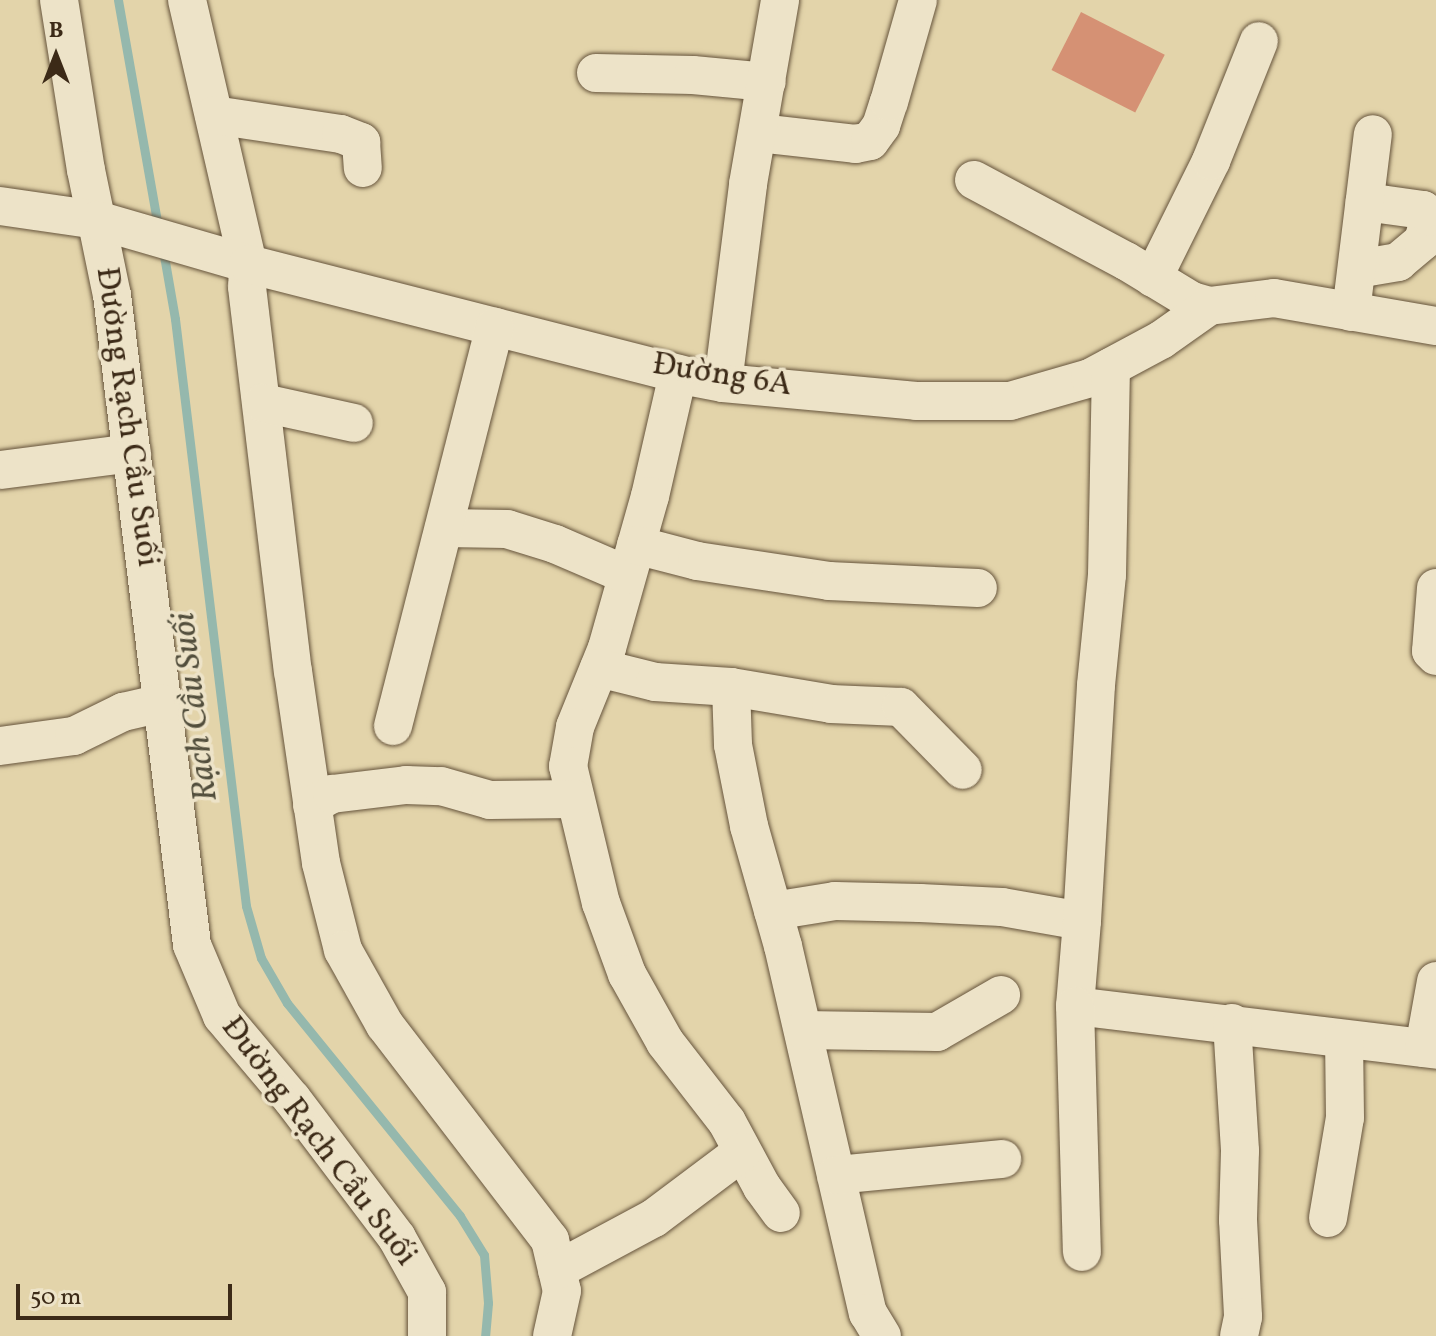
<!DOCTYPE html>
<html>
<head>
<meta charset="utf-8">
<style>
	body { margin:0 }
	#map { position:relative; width:1436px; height:1336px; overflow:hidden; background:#e3d4aa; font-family:Vollkorn,serif }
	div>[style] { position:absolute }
	.stream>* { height:9px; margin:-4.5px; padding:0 4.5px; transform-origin:4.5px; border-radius:4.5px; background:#95b8ad }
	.building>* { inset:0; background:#d59174; transform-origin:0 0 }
	.roads { filter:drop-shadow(0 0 2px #66543c) drop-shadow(0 0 2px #66543c) }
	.minor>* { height:38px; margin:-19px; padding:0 19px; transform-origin:19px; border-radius:19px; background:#ede3c8 }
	span { translate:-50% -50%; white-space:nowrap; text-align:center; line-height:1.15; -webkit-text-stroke:7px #ede3c8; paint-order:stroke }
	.street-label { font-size:32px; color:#3c2a17 }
	.water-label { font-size:34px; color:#524e3c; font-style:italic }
	.north { position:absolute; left:16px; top:16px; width:80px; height:80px; -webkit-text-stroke:6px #ede3c8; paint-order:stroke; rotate:0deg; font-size:22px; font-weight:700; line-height:32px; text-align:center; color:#3c2a17 }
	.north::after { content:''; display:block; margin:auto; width:28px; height:36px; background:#3c2a17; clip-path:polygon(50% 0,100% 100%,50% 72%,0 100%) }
	.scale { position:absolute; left:16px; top:1284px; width:216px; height:36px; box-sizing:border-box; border:4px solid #3c2a17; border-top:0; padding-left:10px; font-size:24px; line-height:28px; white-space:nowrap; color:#3c2a17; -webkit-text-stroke:6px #ede3c8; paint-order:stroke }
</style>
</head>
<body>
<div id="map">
	<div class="stream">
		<i style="left:118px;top:0;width:231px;rotate:80deg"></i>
		<i style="left:163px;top:250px;width:70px;rotate:80.1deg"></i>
		<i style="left:175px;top:319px;width:591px;rotate:83.1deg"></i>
		<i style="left:246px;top:906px;width:54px;rotate:73.9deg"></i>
		<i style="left:261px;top:958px;width:52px;rotate:60deg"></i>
		<i style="left:287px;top:1003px;width:274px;rotate:50.9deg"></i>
		<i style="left:460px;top:1216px;width:46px;rotate:58.4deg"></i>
		<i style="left:484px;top:1255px;width:48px;rotate:85.2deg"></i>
		<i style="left:488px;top:1303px;width:33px;rotate:95deg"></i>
	</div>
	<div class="building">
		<i style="left:1081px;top:12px;width:94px;height:65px;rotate:27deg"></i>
	</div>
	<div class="roads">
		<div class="minor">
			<i style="left:59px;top:0;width:172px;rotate:81deg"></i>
			<i style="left:86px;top:170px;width:128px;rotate:78.3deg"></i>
			<i style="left:112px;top:295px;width:655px;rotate:82.98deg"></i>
			<i style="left:192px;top:945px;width:77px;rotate:67.1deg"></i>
			<i style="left:222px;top:1016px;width:109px;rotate:49.9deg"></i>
			<i style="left:292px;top:1099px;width:174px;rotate:52.9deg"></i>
			<i style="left:397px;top:1238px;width:62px;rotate:60.9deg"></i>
			<i style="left:427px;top:1292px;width:44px;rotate:90deg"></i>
			<i style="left:187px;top:0;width:271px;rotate:77deg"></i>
			<i style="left:248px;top:264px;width:23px;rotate:92deg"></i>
			<i style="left:247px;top:287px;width:387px;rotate:83.2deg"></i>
			<i style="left:293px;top:671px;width:194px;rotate:81.7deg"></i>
			<i style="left:321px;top:863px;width:90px;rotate:75.8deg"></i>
			<i style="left:343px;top:950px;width:86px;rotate:60.8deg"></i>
			<i style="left:385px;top:1025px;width:271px;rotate:52.5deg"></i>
			<i style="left:550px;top:1240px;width:52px;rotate:76.8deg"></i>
			<i style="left:562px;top:1291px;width:46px;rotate:102.5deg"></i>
			<i style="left:596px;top:73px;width:97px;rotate:1.2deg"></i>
			<i style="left:693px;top:75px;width:74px;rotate:5.4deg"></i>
			<i style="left:214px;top:115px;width:128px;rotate:8.5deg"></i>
			<i style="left:341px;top:134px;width:22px;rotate:22deg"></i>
			<i style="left:361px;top:142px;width:26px;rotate:86deg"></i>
			<i style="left:759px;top:133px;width:97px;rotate:6.5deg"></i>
			<i style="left:855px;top:144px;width:15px;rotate:-11deg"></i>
			<i style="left:870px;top:141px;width:19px;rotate:-54deg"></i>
			<i style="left:881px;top:126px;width:25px;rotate:-72deg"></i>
			<i style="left:889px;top:102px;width:106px;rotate:-74.1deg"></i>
			<i style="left:974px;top:180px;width:172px;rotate:28.1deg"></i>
			<i style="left:1126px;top:261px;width:77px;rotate:31.2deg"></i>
			<i style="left:1192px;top:301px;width:18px;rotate:16deg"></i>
			<i style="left:0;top:206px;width:98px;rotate:8.2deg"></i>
			<i style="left:97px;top:220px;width:157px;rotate:16.2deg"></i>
			<i style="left:248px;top:264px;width:453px;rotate:14.3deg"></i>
			<i style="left:687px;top:376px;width:37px;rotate:11deg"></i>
			<i style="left:723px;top:383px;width:194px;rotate:5.3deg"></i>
			<i style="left:916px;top:401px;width:94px"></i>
			<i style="left:1010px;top:401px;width:83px;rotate:-16deg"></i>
			<i style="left:1090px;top:378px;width:81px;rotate:-28.2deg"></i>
			<i style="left:1161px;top:340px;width:59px;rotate:-35.3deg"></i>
			<i style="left:1209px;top:306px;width:65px;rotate:-7deg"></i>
			<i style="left:1274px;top:298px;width:164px;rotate:9.8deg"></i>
			<i style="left:1357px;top:269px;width:42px;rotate:-9.7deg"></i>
			<i style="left:1398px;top:262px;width:33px;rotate:-40deg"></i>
			<i style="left:1423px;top:241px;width:25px;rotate:-74deg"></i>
			<i style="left:1430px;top:217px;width:10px;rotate:-135deg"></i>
			<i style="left:1423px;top:210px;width:59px;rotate:-172.1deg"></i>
			<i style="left:1153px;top:278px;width:131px;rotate:-63.6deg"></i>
			<i style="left:1211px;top:161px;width:129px;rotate:-68.2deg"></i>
			<i style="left:1351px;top:312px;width:179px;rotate:-83deg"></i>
			<i style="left:678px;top:374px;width:125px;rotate:102.9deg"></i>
			<i style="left:650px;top:496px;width:158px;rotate:105.8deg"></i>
			<i style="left:607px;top:648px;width:85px;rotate:112.1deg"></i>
			<i style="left:575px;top:727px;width:40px;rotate:100deg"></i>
			<i style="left:568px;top:766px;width:141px;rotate:76.5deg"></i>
			<i style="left:601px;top:903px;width:76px;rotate:69.9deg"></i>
			<i style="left:627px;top:974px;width:78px;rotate:60.8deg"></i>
			<i style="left:665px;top:1042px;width:101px;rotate:52.2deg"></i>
			<i style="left:727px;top:1122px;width:74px;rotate:61.7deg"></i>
			<i style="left:762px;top:1187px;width:32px;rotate:54deg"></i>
			<i style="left:723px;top:383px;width:201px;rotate:-82.8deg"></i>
			<i style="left:748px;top:184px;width:187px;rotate:-80.1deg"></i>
			<i style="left:263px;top:403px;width:93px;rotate:12.4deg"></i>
			<i style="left:0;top:470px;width:133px;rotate:-7.3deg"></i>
			<i style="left:444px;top:528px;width:63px;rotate:0.9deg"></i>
			<i style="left:507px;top:529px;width:50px;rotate:17.4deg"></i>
			<i style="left:555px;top:544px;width:78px;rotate:23.3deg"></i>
			<i style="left:636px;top:545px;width:63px;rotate:14.7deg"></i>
			<i style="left:697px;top:561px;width:134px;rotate:8.6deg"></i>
			<i style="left:829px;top:581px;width:149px;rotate:2.7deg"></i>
			<i style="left:1436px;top:588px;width:63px;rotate:94.5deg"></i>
			<i style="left:1431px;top:651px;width:7px;rotate:45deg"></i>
			<i style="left:599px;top:668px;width:58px;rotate:14deg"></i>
			<i style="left:655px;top:682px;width:76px;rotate:3.8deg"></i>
			<i style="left:731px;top:687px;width:101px;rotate:9.6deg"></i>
			<i style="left:831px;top:704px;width:70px;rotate:2.5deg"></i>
			<i style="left:901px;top:707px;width:88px;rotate:45.5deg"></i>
			<i style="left:731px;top:687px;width:58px;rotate:88deg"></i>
			<i style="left:733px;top:745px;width:83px;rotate:78.8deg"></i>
			<i style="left:749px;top:826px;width:125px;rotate:74.2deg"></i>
			<i style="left:783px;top:946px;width:377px;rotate:77deg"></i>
			<i style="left:868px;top:1313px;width:27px;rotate:59deg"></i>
			<i style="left:393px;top:726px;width:412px;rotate:-75.7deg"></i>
			<i style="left:0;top:746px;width:75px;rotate:-7.7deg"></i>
			<i style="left:74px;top:736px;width:55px;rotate:-26.1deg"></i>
			<i style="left:123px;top:712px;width:39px;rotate:-13deg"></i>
			<i style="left:312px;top:805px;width:23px;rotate:-29deg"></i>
			<i style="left:332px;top:794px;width:75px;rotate:-6.9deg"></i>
			<i style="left:406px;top:785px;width:35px;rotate:2deg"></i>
			<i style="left:441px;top:786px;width:51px;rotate:15.9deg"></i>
			<i style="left:490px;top:800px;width:85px;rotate:-0.7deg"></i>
			<i style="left:773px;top:911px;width:63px;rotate:-9.2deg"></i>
			<i style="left:835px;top:901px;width:85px;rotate:1.3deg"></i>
			<i style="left:920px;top:903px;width:82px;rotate:2.8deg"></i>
			<i style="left:1002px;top:907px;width:81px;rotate:9.9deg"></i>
			<i style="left:1082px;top:921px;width:85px;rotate:94.7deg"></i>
			<i style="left:1075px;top:1006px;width:364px;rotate:6.9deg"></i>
			<i style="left:1082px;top:921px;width:236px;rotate:-86.6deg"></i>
			<i style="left:1096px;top:685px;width:111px;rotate:-84.3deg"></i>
			<i style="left:1107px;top:575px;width:208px;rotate:-88.9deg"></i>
			<i style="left:1075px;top:1006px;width:246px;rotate:88.4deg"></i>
			<i style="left:1232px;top:1023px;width:128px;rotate:86.4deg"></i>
			<i style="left:1240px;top:1151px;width:69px;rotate:91.7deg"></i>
			<i style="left:1238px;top:1220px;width:97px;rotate:87deg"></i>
			<i style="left:1243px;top:1317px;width:19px;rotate:102deg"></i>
			<i style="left:803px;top:1030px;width:134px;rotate:0.9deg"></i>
			<i style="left:937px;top:1032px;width:74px;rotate:-30deg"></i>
			<i style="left:1424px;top:1048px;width:68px;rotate:-79.8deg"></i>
			<i style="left:836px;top:1175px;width:167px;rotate:-5.5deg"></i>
			<i style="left:1328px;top:1218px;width:101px;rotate:-80.4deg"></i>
			<i style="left:1345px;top:1118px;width:78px;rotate:-90.7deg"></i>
			<i style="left:557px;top:1270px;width:110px;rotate:-28.2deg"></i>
			<i style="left:654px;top:1218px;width:110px;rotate:-36.9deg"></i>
		</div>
	</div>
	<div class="street-label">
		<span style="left:722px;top:376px;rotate:9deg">Đường 6A</span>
		<span style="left:126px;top:417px;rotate:82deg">Đường Rạch Cầu Suối</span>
		<span style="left:318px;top:1142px;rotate:53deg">Đường Rạch Cầu Suối</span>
	</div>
	<div class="water-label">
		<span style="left:196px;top:707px;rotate:-97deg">Rạch Cầu Suối</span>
	</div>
	<div class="north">B</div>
	<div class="scale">50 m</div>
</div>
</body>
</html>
